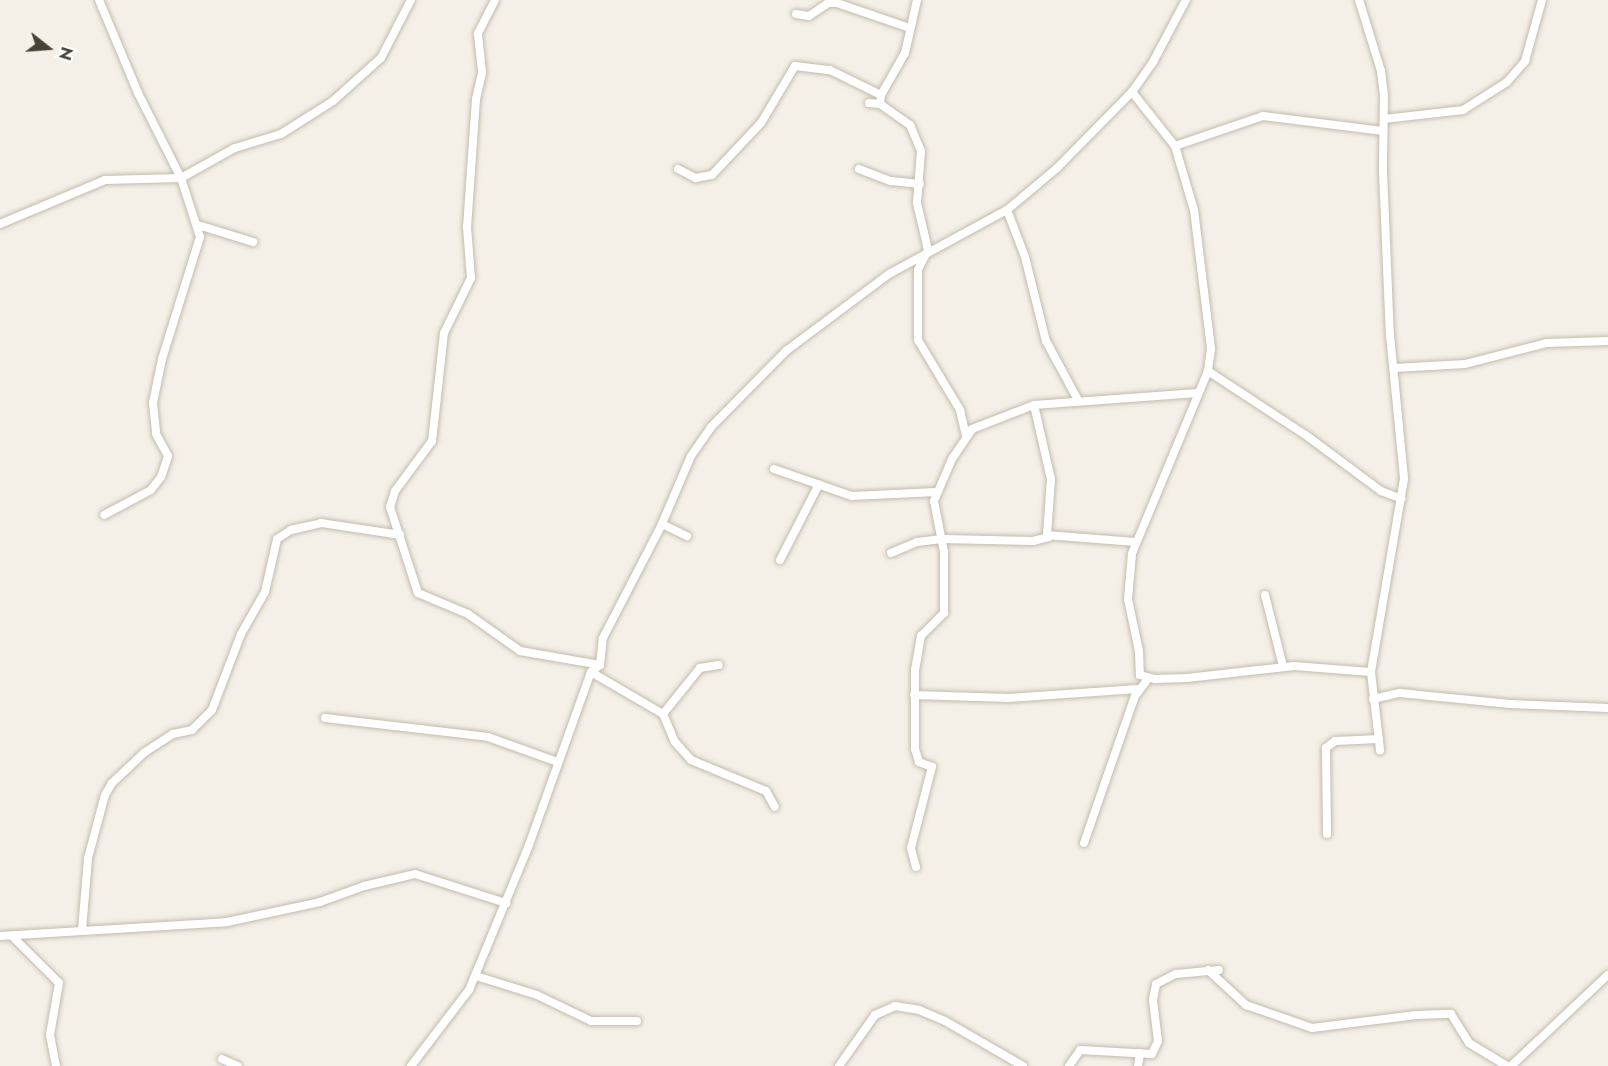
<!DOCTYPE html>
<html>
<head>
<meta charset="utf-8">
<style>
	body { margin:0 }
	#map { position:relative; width:1608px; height:1066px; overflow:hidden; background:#f4f0e7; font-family:Jost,sans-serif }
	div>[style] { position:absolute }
	.roads { filter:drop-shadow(0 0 2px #c3bbac) drop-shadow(0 0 2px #c3bbac) }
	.minor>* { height:8px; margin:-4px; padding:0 4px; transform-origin:4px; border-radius:4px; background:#fff }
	span { translate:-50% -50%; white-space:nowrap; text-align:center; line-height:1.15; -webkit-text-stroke:4.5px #fff; paint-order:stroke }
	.north { position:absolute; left:18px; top:18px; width:60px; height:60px; -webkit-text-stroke:4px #fff; paint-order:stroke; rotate:107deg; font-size:16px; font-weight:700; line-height:24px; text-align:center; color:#474136 }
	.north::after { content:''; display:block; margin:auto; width:21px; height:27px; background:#474136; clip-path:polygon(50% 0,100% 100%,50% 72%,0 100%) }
</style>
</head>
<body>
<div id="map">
	<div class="roads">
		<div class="minor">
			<i style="left:99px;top:0;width:101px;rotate:67.2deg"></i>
			<i style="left:138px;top:93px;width:95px;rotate:63.2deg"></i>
			<i style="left:181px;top:178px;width:62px;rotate:72.1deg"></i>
			<i style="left:200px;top:237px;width:128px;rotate:107.3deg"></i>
			<i style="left:162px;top:359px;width:45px;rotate:101.6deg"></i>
			<i style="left:153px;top:403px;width:31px;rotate:84deg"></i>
			<i style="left:156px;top:434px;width:25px;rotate:61deg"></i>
			<i style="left:168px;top:456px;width:22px;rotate:108deg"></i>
			<i style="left:161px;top:477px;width:16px;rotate:128deg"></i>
			<i style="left:151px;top:490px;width:53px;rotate:152deg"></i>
			<i style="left:495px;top:0;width:38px;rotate:117deg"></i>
			<i style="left:478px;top:34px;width:39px;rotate:84deg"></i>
			<i style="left:482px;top:73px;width:27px;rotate:103deg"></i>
			<i style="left:476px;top:99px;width:128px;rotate:94deg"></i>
			<i style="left:467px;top:227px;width:51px;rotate:85.5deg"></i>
			<i style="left:471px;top:278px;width:61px;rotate:116.1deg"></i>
			<i style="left:444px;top:333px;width:109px;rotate:96.3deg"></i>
			<i style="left:432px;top:441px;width:62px;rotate:126.5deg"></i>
			<i style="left:395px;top:491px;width:17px;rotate:107deg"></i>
			<i style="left:390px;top:507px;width:90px;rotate:72deg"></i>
			<i style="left:418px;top:593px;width:54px;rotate:22.8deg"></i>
			<i style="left:468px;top:614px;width:64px;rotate:35.4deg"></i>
			<i style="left:520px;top:651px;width:81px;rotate:9.9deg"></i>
			<i style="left:1359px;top:0;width:74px;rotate:72.8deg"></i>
			<i style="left:1381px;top:71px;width:24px;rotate:83deg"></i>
			<i style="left:1384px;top:95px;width:76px;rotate:90.8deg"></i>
			<i style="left:1383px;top:171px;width:164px;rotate:87.6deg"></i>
			<i style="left:1390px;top:335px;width:145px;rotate:84.4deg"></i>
			<i style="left:1404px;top:479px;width:196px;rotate:99.7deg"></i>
			<i style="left:1371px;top:672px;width:79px;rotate:83.4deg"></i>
			<i style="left:796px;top:14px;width:13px;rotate:9deg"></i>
			<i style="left:809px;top:16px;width:23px;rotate:-34deg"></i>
			<i style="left:828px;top:3px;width:9px"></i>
			<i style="left:837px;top:3px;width:77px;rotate:18.9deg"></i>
			<i style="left:1132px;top:92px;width:69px;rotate:51.5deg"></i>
			<i style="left:1175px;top:146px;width:67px;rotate:73.5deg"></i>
			<i style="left:1194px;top:210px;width:140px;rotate:83deg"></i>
			<i style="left:1211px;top:349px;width:22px;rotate:98deg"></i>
			<i style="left:1208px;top:371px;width:198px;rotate:112.6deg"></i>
			<i style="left:1132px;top:554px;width:45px;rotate:95.1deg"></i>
			<i style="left:1128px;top:599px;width:53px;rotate:78.1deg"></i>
			<i style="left:1139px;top:651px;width:24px;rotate:88deg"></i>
			<i style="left:1140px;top:675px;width:16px;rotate:15deg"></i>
			<i style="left:1155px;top:679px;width:32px;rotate:-2deg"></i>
			<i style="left:1187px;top:678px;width:108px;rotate:-6.4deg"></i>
			<i style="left:1294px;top:666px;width:77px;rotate:4.5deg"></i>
			<i style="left:881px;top:95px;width:48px;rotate:-60.3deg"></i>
			<i style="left:905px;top:53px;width:54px;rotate:-77.2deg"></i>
			<i style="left:869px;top:103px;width:11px;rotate:5deg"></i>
			<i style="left:1384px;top:119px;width:80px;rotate:-6.5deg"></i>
			<i style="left:1463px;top:110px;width:52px;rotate:-32.5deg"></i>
			<i style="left:1507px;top:82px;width:28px;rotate:-49deg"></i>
			<i style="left:1525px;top:61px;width:63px;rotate:-74.4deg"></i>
			<i style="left:1175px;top:146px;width:93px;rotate:-18.8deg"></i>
			<i style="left:1263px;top:116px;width:121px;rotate:7.1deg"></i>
			<i style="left:678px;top:169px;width:20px;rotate:27deg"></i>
			<i style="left:696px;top:178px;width:16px;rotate:-11deg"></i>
			<i style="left:712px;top:175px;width:71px;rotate:-46.7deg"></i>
			<i style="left:761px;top:123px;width:66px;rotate:-59.2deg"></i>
			<i style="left:795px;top:66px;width:35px;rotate:7deg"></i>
			<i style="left:830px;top:70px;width:57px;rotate:26.1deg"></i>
			<i style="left:881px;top:95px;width:9px;rotate:96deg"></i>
			<i style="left:880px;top:104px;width:37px;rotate:35deg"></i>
			<i style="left:910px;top:125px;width:28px;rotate:67deg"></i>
			<i style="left:921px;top:151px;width:52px;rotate:94.4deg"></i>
			<i style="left:917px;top:203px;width:48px;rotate:76.8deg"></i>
			<i style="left:928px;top:250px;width:22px;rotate:117deg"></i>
			<i style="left:918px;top:270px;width:70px;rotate:90deg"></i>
			<i style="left:918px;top:340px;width:82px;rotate:59deg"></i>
			<i style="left:960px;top:410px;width:27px;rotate:77deg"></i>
			<i style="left:859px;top:169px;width:34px;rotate:21deg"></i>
			<i style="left:891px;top:181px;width:29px;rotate:6deg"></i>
			<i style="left:1007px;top:210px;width:50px;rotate:69deg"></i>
			<i style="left:1025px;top:257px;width:87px;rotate:76deg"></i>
			<i style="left:1046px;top:341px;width:67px;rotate:61.5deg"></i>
			<i style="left:0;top:224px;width:114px;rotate:-22.7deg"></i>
			<i style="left:105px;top:180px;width:76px;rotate:-1.5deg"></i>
			<i style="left:181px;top:178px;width:62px;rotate:-29.1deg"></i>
			<i style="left:235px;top:148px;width:48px;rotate:-16.9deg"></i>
			<i style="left:281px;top:134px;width:62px;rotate:-32.4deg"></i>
			<i style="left:333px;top:101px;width:64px;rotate:-41.9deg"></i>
			<i style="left:381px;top:58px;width:65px;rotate:-62.7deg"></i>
			<i style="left:198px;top:225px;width:58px;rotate:17.2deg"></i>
			<i style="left:1395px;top:368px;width:70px;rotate:-3.3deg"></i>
			<i style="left:1465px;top:364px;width:85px;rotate:-14.4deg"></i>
			<i style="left:1547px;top:343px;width:61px;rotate:-1.9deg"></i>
			<i style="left:1208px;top:371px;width:118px;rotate:33.3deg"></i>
			<i style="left:1307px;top:436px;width:92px;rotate:36.6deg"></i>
			<i style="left:1381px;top:491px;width:22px;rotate:21deg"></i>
			<i style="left:1034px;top:405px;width:76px;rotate:77.1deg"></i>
			<i style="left:1051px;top:479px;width:56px;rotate:94.1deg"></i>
			<i style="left:1047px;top:535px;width:88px;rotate:4.5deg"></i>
			<i style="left:774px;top:469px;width:83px;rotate:19.1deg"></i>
			<i style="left:852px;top:496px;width:84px;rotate:-2.7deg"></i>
			<i style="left:662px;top:524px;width:28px;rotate:26deg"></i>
			<i style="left:891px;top:553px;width:28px;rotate:-23deg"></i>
			<i style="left:917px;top:542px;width:25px;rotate:-7deg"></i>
			<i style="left:942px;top:539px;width:91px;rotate:1.3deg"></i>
			<i style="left:1033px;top:541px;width:16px;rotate:-14deg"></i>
			<i style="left:780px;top:560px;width:85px;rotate:-62.8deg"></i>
			<i style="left:1265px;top:595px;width:73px;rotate:75.8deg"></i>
			<i style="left:591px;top:672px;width:83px;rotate:30.3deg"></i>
			<i style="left:663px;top:714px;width:30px;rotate:67deg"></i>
			<i style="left:675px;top:742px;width:24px;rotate:48deg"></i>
			<i style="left:691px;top:760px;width:81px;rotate:22.5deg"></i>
			<i style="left:766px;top:791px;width:18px;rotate:61deg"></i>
			<i style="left:914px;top:695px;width:95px;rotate:1.8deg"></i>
			<i style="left:1009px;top:698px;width:129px;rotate:-4deg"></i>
			<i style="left:1373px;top:699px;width:28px;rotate:-13deg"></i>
			<i style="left:1400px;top:693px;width:111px;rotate:5.7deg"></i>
			<i style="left:1510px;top:704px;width:98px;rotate:2.3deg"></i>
			<i style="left:663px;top:714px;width:59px;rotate:-51.2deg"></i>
			<i style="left:700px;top:668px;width:19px;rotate:-9deg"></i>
			<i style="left:325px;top:718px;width:164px;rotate:6.6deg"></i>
			<i style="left:488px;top:737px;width:74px;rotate:19.7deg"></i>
			<i style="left:1327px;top:834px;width:86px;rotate:-90.7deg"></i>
			<i style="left:1326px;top:748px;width:11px;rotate:-38deg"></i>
			<i style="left:1335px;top:741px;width:44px;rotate:-2.6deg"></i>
			<i style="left:1084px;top:843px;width:156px;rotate:-70.9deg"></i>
			<i style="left:1135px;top:696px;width:21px;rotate:-53deg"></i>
			<i style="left:916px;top:867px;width:20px;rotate:-105deg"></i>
			<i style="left:911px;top:848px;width:84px;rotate:-75.5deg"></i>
			<i style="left:932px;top:767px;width:14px;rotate:-159deg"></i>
			<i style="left:919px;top:762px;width:14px;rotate:-107deg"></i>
			<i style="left:915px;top:749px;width:79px;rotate:-90deg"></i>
			<i style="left:915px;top:670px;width:35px;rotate:-80deg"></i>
			<i style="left:921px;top:636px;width:33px;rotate:-45deg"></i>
			<i style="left:944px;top:613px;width:61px;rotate:-90deg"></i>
			<i style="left:944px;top:552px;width:52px;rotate:-101.1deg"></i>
			<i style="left:934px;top:501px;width:46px;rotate:-66.8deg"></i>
			<i style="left:952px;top:459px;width:36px;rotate:-56deg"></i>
			<i style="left:972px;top:429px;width:66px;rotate:-21.2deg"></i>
			<i style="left:1034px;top:405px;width:164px;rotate:-4.2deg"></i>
			<i style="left:82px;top:930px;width:72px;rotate:-85.2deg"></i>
			<i style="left:88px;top:858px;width:65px;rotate:-74.9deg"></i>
			<i style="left:105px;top:795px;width:14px;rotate:-60deg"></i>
			<i style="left:112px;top:783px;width:45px;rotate:-43.2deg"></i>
			<i style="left:145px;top:752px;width:33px;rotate:-33deg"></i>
			<i style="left:173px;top:734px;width:19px;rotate:-12deg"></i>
			<i style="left:192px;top:730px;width:28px;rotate:-45deg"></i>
			<i style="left:212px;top:710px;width:81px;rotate:-69.1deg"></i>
			<i style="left:241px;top:634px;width:48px;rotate:-60.3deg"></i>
			<i style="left:265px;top:592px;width:54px;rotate:-77.2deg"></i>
			<i style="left:277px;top:539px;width:17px;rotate:-33deg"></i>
			<i style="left:291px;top:530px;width:31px;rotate:-13deg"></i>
			<i style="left:321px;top:523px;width:80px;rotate:8.6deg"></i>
			<i style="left:0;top:936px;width:227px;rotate:-3.5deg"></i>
			<i style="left:227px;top:922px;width:95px;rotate:-12.1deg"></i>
			<i style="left:320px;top:902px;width:47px;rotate:-20deg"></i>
			<i style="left:364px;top:886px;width:52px;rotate:-13.2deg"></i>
			<i style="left:415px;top:874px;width:96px;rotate:17.7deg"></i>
			<i style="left:12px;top:936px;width:66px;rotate:45deg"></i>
			<i style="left:59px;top:983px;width:53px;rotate:99.8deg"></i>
			<i style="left:50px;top:1035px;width:32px;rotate:79deg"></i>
			<i style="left:1208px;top:970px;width:52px;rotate:42.6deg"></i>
			<i style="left:1246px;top:1005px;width:70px;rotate:19.2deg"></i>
			<i style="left:1312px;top:1028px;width:105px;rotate:-7.1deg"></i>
			<i style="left:1416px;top:1015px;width:35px;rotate:-2deg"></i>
			<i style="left:1451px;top:1014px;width:34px;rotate:58deg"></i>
			<i style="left:1469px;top:1043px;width:44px;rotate:31.2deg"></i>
			<i style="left:476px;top:976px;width:64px;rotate:17.3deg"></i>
			<i style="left:537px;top:995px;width:60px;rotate:25.7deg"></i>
			<i style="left:591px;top:1021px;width:46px"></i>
			<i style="left:222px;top:1059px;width:17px;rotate:24deg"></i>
			<i style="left:411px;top:1066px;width:96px;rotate:-52.7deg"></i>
			<i style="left:469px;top:990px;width:157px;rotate:-67.5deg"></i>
			<i style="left:529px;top:845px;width:184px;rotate:-70.3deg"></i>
			<i style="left:591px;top:672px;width:11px;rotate:-38deg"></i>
			<i style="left:600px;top:665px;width:27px;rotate:-84deg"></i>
			<i style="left:603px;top:638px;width:126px;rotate:-62.6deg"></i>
			<i style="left:661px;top:526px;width:76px;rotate:-66.8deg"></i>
			<i style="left:691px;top:456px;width:35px;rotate:-55deg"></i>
			<i style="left:711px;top:427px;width:107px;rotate:-45.4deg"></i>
			<i style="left:786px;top:351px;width:129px;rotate:-36.8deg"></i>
			<i style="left:889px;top:274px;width:134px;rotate:-28.5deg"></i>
			<i style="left:1007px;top:210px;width:65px;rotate:-40deg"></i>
			<i style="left:1057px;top:168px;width:107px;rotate:-45.4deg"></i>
			<i style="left:1132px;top:92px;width:37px;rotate:-55deg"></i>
			<i style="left:1153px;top:62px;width:70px;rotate:-62deg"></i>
			<i style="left:839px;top:1066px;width:62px;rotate:-54.8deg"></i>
			<i style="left:875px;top:1015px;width:22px;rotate:-24deg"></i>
			<i style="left:895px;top:1006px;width:24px;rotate:9deg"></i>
			<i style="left:919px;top:1010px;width:28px;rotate:23deg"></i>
			<i style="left:945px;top:1021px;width:90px;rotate:30deg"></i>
			<i style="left:1069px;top:1066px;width:19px;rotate:-55deg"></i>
			<i style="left:1080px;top:1050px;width:72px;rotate:3.2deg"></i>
			<i style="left:1152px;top:1054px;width:14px;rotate:-65deg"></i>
			<i style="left:1158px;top:1041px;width:41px;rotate:-97deg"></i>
			<i style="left:1153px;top:1000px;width:16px;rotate:-79deg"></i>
			<i style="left:1156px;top:984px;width:22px;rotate:-27deg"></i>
			<i style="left:1176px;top:974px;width:43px;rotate:-5.3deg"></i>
			<i style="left:1138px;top:1066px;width:13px;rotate:-81deg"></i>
			<i style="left:1511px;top:1066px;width:133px;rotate:-43.2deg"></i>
		</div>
	</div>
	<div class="north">N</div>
</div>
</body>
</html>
